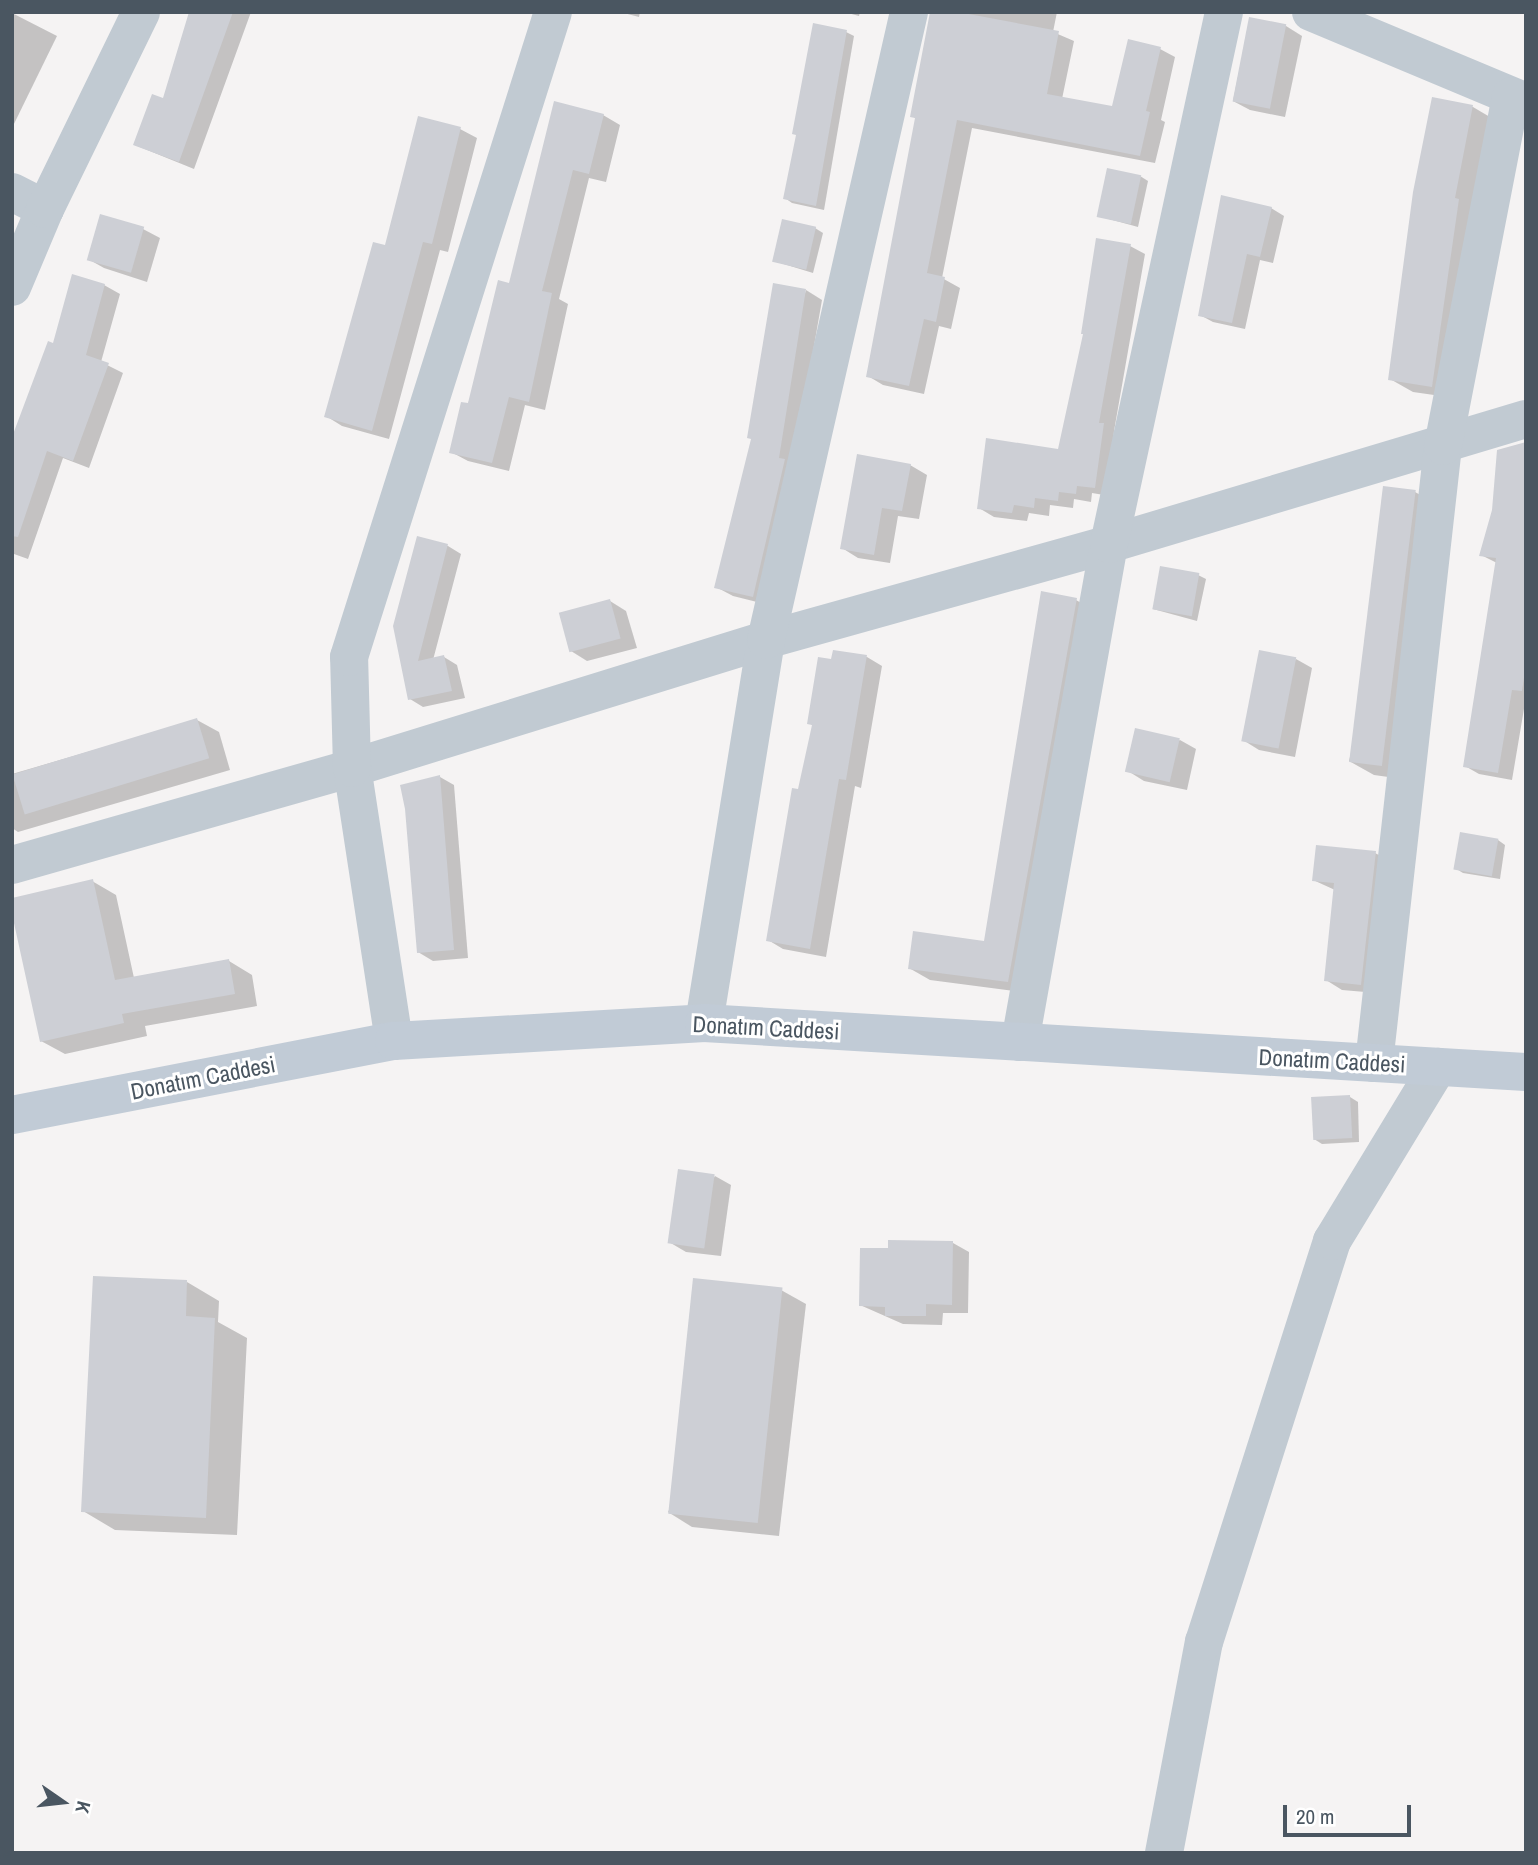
<!DOCTYPE html>
<html>
<head>
<meta charset="utf-8">
<style>
	body { margin:0 }
	#map { position:relative; width:1538px; height:1865px; overflow:hidden; background:#f5f3f3; font-family:"Archivo Narrow",sans-serif }
	div>[style] { position:absolute }
	.shadow>* { inset:0; background:#0003 }
	.building>* { inset:0; background:#cdcfd5; transform-origin:0 0 }
	.street>* { height:38px; margin:-19px; padding:0 19px; transform-origin:19px; border-radius:19px; background:#c1cad2 }
	.secondary>* { height:38px; margin:-19px; padding:0 19px; transform-origin:19px; border-radius:19px; background:#c1cbd6 }
	span { translate:-50% -50%; white-space:nowrap; text-align:center; line-height:1.15; -webkit-text-stroke:6px #fff; paint-order:stroke }
	.street-label { font-size:23px; color:#4a5661 }
	.frame { position:absolute; inset:0; border:14px solid #4a5661; pointer-events:none }
	.north { position:absolute; left:28px; top:1767px; width:70px; height:70px; -webkit-text-stroke:5px #fff; paint-order:stroke; rotate:104deg; font-size:19px; font-weight:700; line-height:28px; text-align:center; color:#4a5661 }
	.north::after { content:''; display:block; margin:auto; width:24px; height:32px; background:#4a5661; clip-path:polygon(50% 0,100% 100%,50% 72%,0 100%) }
	.scale { position:absolute; left:1283px; top:1805px; width:128px; height:32px; box-sizing:border-box; border:4px solid #4a5661; border-top:0; padding-left:9px; font-size:21px; line-height:24px; white-space:nowrap; color:#4a5661; -webkit-text-stroke:5px #fff; paint-order:stroke }
</style>
</head>
<body>
<div id="map">
	<div class="shadow">
		<i style="clip-path:polygon(197px 12px,251px 12px,194px 169px,135px 145px,165px 100px)"></i>
		<i style="clip-path:polygon(620px 12px,640px 12px,639px 17px)"></i>
		<i style="clip-path:polygon(844px 12px,860px 12px,859px 16px)"></i>
		<i style="clip-path:polygon(932px 12px,1057px 12px,1053px 32px,1074px 41px,1062px 99px,1113px 108px,1160px 49px,1175px 57px,1161px 120px,1165px 122px,1155px 163px,972px 128px,942px 278px,960px 288px,951px 329px,939px 326px,924px 394px,883px 385px,868px 376px,917px 119px,912px 116px)"></i>
		<i style="clip-path:polygon(12px 13px,57px 36px,12px 128px)"></i>
		<i style="clip-path:polygon(1250px 19px,1286px 26px,1302px 36px,1285px 117px,1250px 110px,1233px 101px)"></i>
		<i style="clip-path:polygon(846px 32px,854px 36px,824px 210px,792px 203px,785px 198px,798px 136px)"></i>
		<i style="clip-path:polygon(1434px 99px,1473px 107px,1495px 120px,1455px 398px,1413px 392px,1390px 379px)"></i>
		<i style="clip-path:polygon(555px 103px,603px 115px,620px 125px,606px 182px,589px 178px,559px 299px,568px 304px,545px 410px,525px 405px,509px 471px,468px 461px,451px 452px,510px 285px)"></i>
		<i style="clip-path:polygon(460px 129px,477px 138px,448px 252px,440px 250px,389px 439px,342px 426px,326px 416px,387px 247px)"></i>
		<i style="clip-path:polygon(1140px 176px,1148px 181px,1138px 227px,1098px 216px)"></i>
		<i style="clip-path:polygon(1271px 208px,1284px 216px,1273px 263px,1260px 260px,1245px 329px,1213px 322px,1200px 315px)"></i>
		<i style="clip-path:polygon(815px 228px,823px 233px,813px 273px,774px 261px)"></i>
		<i style="clip-path:polygon(143px 229px,160px 238px,147px 282px,104px 268px,88px 259px)"></i>
		<i style="clip-path:polygon(1130px 246px,1145px 254px,1114px 431px,1110px 496px,1092px 493px,1091px 502px,1074px 499px,1073px 508px,1050px 505px,1049px 516px,1029px 513px,1027px 521px,994px 517px,979px 508px,1060px 451px)"></i>
		<i style="clip-path:polygon(104px 285px,120px 294px,101px 362px,123px 373px,89px 468px,63px 458px,28px 559px,14px 554px,12px 560px,12px 442px,54px 345px)"></i>
		<i style="clip-path:polygon(806px 290px,822px 300px,769px 605px,733px 596px,716px 587px)"></i>
		<i style="clip-path:polygon(1526px 453px,1526px 697px,1512px 780px,1479px 774px,1465px 766px,1497px 563px,1481px 555px)"></i>
		<i style="clip-path:polygon(910px 465px,927px 475px,919px 519px,898px 516px,890px 563px,858px 558px,842px 548px)"></i>
		<i style="clip-path:polygon(1415px 492px,1440px 506px,1410px 780px,1374px 775px,1349px 761px)"></i>
		<i style="clip-path:polygon(418px 538px,448px 546px,461px 554px,433px 660px,444px 657px,457px 665px,465px 698px,423px 707px,410px 699px)"></i>
		<i style="clip-path:polygon(1198px 575px,1206px 579px,1197px 621px,1153px 609px)"></i>
		<i style="clip-path:polygon(1076px 600px,1097px 612px,1029px 993px,930px 980px,909px 968px,986px 943px)"></i>
		<i style="clip-path:polygon(610px 601px,626px 611px,637px 648px,587px 661px,571px 651px)"></i>
		<i style="clip-path:polygon(867px 657px,882px 666px,861px 788px,855px 786px,826px 957px,783px 949px,768px 940px,814px 726px,809px 723px,832px 661px)"></i>
		<i style="clip-path:polygon(1296px 659px,1312px 668px,1295px 757px,1259px 750px,1243px 740px)"></i>
		<i style="clip-path:polygon(197px 720px,219px 732px,230px 770px,18px 832px,12px 828px,12px 774px)"></i>
		<i style="clip-path:polygon(1180px 740px,1196px 749px,1187px 790px,1144px 781px,1128px 771px)"></i>
		<i style="clip-path:polygon(440px 777px,454px 785px,468px 958px,433px 961px,418px 952px)"></i>
		<i style="clip-path:polygon(1498px 840px,1505px 845px,1500px 879px,1463px 873px,1455px 868px)"></i>
		<i style="clip-path:polygon(1375px 853px,1392px 862px,1377px 993px,1342px 990px,1326px 980px,1335px 890px,1313px 880px)"></i>
		<i style="clip-path:polygon(92px 881px,116px 895px,134px 978px,229px 961px,252px 975px,257px 1006px,145px 1026px,147px 1036px,65px 1054px,41px 1041px)"></i>
		<i style="clip-path:polygon(1350px 1097px,1358px 1102px,1359px 1142px,1322px 1144px,1314px 1139px)"></i>
		<i style="clip-path:polygon(715px 1176px,731px 1185px,721px 1256px,686px 1252px,669px 1242px)"></i>
		<i style="clip-path:polygon(953px 1243px,969px 1252px,968px 1313px,943px 1313px,942px 1325px,903px 1324px,860px 1305px)"></i>
		<i style="clip-path:polygon(187px 1282px,219px 1301px,218px 1322px,247px 1338px,237px 1535px,115px 1530px,83px 1511px)"></i>
		<i style="clip-path:polygon(781px 1290px,806px 1304px,779px 1536px,692px 1527px,668px 1512px)"></i>
	</div>
	<div class="building">
		<i style="clip-path:polygon(189px 12px,233px 12px,179px 162px,133px 145px,152px 94px,163px 98px)"></i>
		<i style="clip-path:polygon(930px 12px,958px 12px,1059px 31px,1047px 94px,1112px 106px,1128px 39px,1161px 47px,1146px 111px,1150px 112px,1140px 156px,957px 120px,927px 273px,945px 277px,936px 322px,924px 319px,909px 386px,866px 377px,915px 118px,910px 117px)"></i>
		<i style="left:1249px;top:17px;width:38px;height:86px;rotate:11deg"></i>
		<i style="clip-path:polygon(813px 23px,847px 30px,816px 206px,783px 199px,796px 135px,792px 134px)"></i>
		<i style="clip-path:polygon(1432px 97px,1473px 105px,1455px 198px,1459px 199px,1432px 387px,1388px 380px,1413px 192px)"></i>
		<i style="clip-path:polygon(554px 101px,604px 114px,589px 174px,573px 170px,542px 291px,552px 293px,529px 402px,509px 397px,492px 463px,449px 453px,461px 402px,468px 403px,498px 280px,509px 283px)"></i>
		<i style="clip-path:polygon(418px 116px,461px 127px,432px 244px,423px 242px,372px 431px,324px 417px,373px 242px,385px 245px)"></i>
		<i style="left:1107px;top:168px;width:35px;height:50px;rotate:12deg"></i>
		<i style="clip-path:polygon(1221px 195px,1272px 207px,1260px 257px,1247px 254px,1232px 323px,1198px 316px)"></i>
		<i style="left:100px;top:214px;width:46px;height:48px;rotate:16deg"></i>
		<i style="left:782px;top:219px;width:35px;height:44px;rotate:13deg"></i>
		<i style="clip-path:polygon(1096px 238px,1131px 244px,1099px 423px,1104px 423px,1095px 488px,1077px 486px,1076px 494px,1059px 492px,1058px 501px,1035px 498px,1034px 508px,1014px 505px,1012px 513px,977px 509px,986px 438px,1058px 449px,1083px 334px,1081px 334px)"></i>
		<i style="clip-path:polygon(72px 274px,105px 284px,86px 355px,109px 363px,73px 461px,47px 451px,18px 537px,12px 536px,12px 437px,48px 341px,53px 343px)"></i>
		<i style="clip-path:polygon(773px 283px,806px 289px,779px 458px,785px 459px,753px 597px,714px 588px,751px 439px,747px 438px)"></i>
		<i style="clip-path:polygon(1526px 442px,1526px 664px,1522px 691px,1512px 690px,1498px 773px,1463px 767px,1496px 558px,1479px 556px,1492px 510px,1497px 450px)"></i>
		<i style="clip-path:polygon(857px 454px,911px 464px,902px 511px,882px 508px,874px 555px,840px 549px)"></i>
		<i style="left:1383px;top:486px;width:33px;height:278px;rotate:7deg"></i>
		<i style="clip-path:polygon(417px 536px,448px 544px,418px 661px,444px 655px,452px 691px,408px 700px,393px 626px)"></i>
		<i style="left:1160px;top:566px;width:40px;height:44px;rotate:10deg"></i>
		<i style="clip-path:polygon(1041px 591px,1077px 598px,1008px 982px,908px 969px,913px 931px,984px 941px)"></i>
		<i style="left:610px;top:599px;width:41px;height:53px;rotate:75deg"></i>
		<i style="clip-path:polygon(833px 650px,867px 655px,846px 780px,839px 779px,810px 949px,766px 941px,792px 788px,798px 789px,812px 725px,807px 724px,818px 657px,831px 659px)"></i>
		<i style="left:1259px;top:650px;width:38px;height:93px;rotate:11deg"></i>
		<i style="left:197px;top:718px;width:42px;height:193px;rotate:73deg"></i>
		<i style="left:1135px;top:728px;width:46px;height:45px;rotate:13deg"></i>
		<i style="clip-path:polygon(440px 775px,454px 950px,417px 953px,405px 809px,400px 785px)"></i>
		<i style="left:1460px;top:832px;width:39px;height:38px;rotate:10deg"></i>
		<i style="clip-path:polygon(1316px 845px,1376px 851px,1361px 985px,1324px 981px,1334px 883px,1312px 881px)"></i>
		<i style="clip-path:polygon(93px 879px,115px 980px,229px 959px,235px 994px,122px 1014px,124px 1023px,40px 1042px,12px 914px,12px 898px)"></i>
		<i style="left:1350px;top:1095px;width:43px;height:39px;rotate:87deg"></i>
		<i style="left:678px;top:1169px;width:37px;height:75px;rotate:8deg"></i>
		<i style="clip-path:polygon(888px 1240px,953px 1241px,952px 1305px,926px 1304px,926px 1316px,885px 1316px,885px 1307px,859px 1306px,860px 1248px,888px 1248px)"></i>
		<i style="clip-path:polygon(93px 1276px,187px 1280px,186px 1316px,215px 1318px,206px 1518px,81px 1512px)"></i>
		<i style="left:693px;top:1278px;width:90px;height:237px;rotate:6deg"></i>
	</div>
	<div class="street">
		<i style="left:1311px;top:12px;width:233px;rotate:22.7deg"></i>
		<i style="left:12px;top:192px;width:37px;rotate:27deg"></i>
		<i style="left:12px;top:287px;width:85px;rotate:-67.1deg"></i>
		<i style="left:45px;top:209px;width:219px;rotate:-64deg"></i>
		<i style="left:12px;top:865px;width:354px;rotate:-15.9deg"></i>
		<i style="left:352px;top:768px;width:433px;rotate:-17.2deg"></i>
		<i style="left:766px;top:640px;width:356px;rotate:-15.6deg"></i>
		<i style="left:1109px;top:544px;width:435px;rotate:-16.7deg"></i>
		<i style="left:704px;top:1023px;width:388px;rotate:-80.8deg"></i>
		<i style="left:766px;top:640px;width:644px;rotate:-77.17deg"></i>
		<i style="left:394px;top:1041px;width:276px;rotate:-98.7deg"></i>
		<i style="left:352px;top:768px;width:111px;rotate:-91.5deg"></i>
		<i style="left:349px;top:657px;width:676px;rotate:-72.45deg"></i>
		<i style="left:1020px;top:1042px;width:506px;rotate:-79.87deg"></i>
		<i style="left:1109px;top:544px;width:544px;rotate:-77.8deg"></i>
		<i style="left:1374px;top:1063px;width:621px;rotate:-83.62deg"></i>
		<i style="left:1443px;top:446px;width:356px;rotate:-79deg"></i>
		<i style="left:1164px;top:1853px;width:215px;rotate:-79.3deg"></i>
		<i style="left:1204px;top:1642px;width:421px;rotate:-72.3deg"></i>
		<i style="left:1332px;top:1241px;width:204px;rotate:-58.7deg"></i>
	</div>
	<div class="secondary">
		<i style="left:12px;top:1115px;width:389px;rotate:-11deg"></i>
		<i style="left:394px;top:1041px;width:311px;rotate:-3.3deg"></i>
		<i style="left:704px;top:1023px;width:823px;rotate:3.41deg"></i>
	</div>
	<div class="street-label">
		<span style="left:766px;top:1028px;rotate:3deg">Donatım Caddesi</span>
		<span style="left:1332px;top:1061px;rotate:3deg">Donatım Caddesi</span>
		<span style="left:203px;top:1078px;rotate:-11deg">Donatım Caddesi</span>
	</div>
	<div class="frame"></div>
	<div class="north">K</div>
	<div class="scale">20 m</div>
</div>
</body>
</html>
